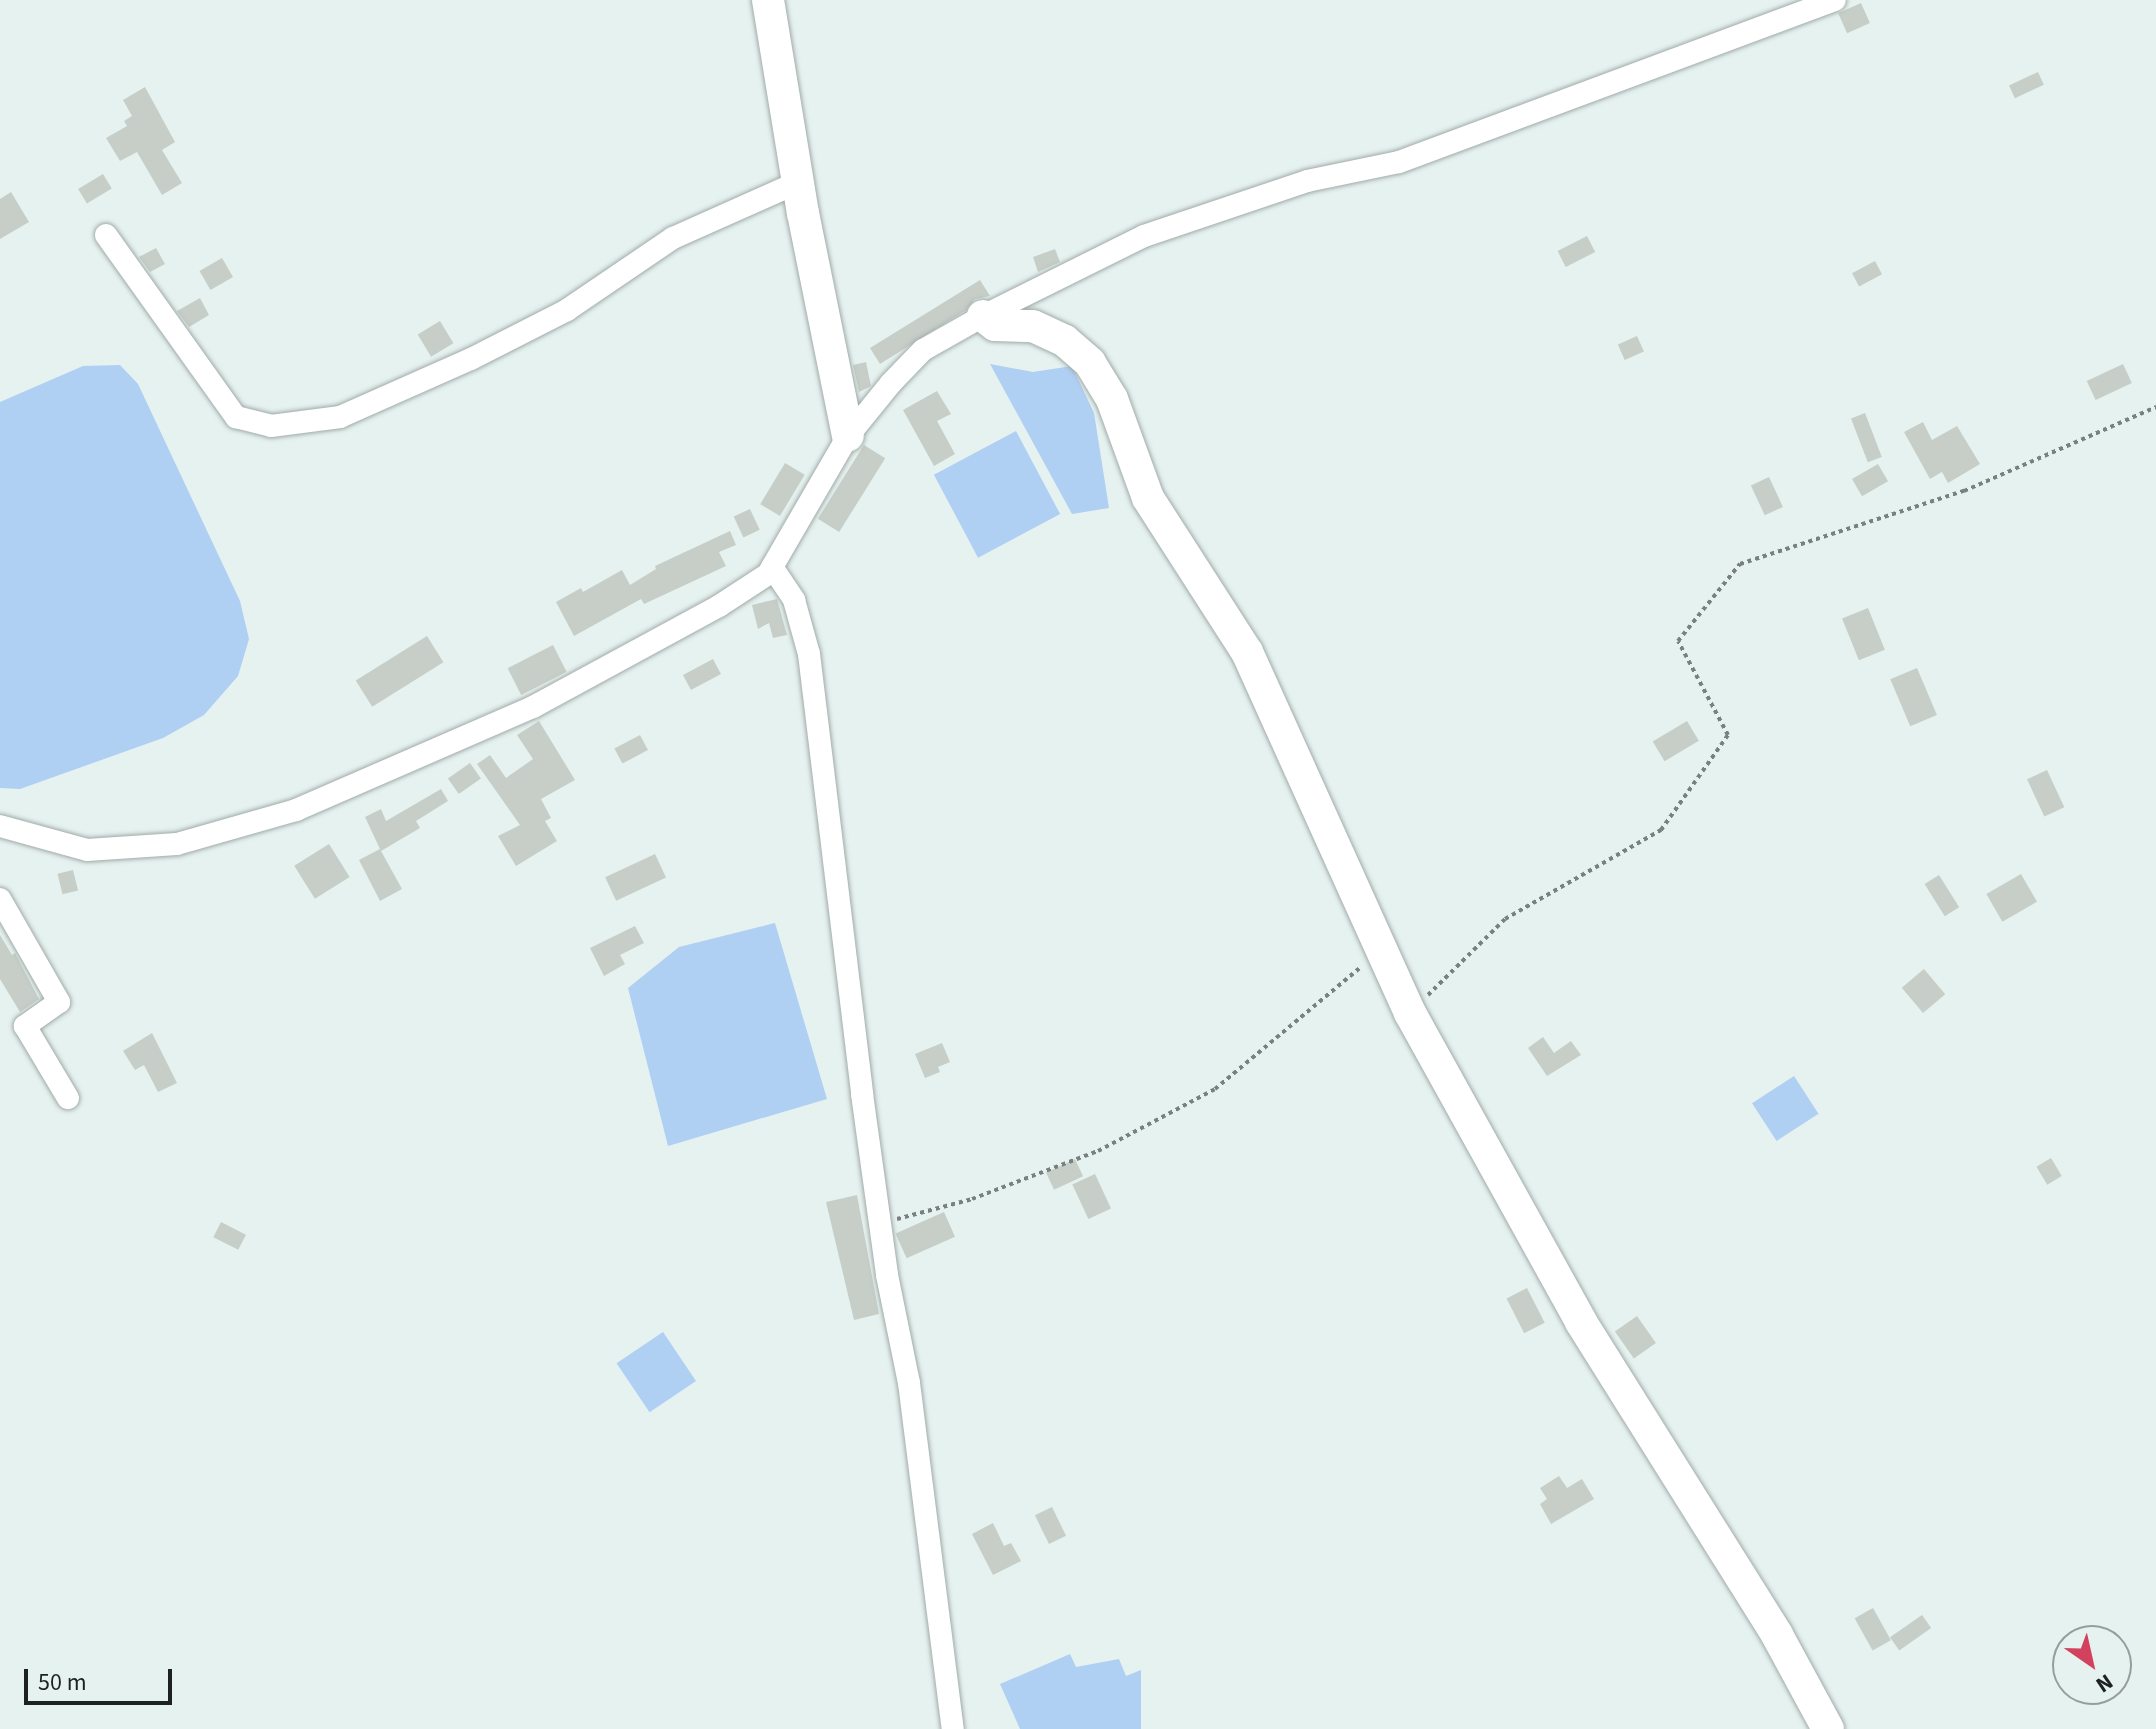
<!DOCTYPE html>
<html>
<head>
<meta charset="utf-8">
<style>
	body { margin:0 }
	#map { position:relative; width:2156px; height:1729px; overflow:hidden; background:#e6f2f0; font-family:"Source Sans 3",sans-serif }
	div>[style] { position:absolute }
	.water>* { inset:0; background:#afcff3; transform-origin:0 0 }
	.building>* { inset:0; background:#c6cec7; transform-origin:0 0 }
	.path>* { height:4px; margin-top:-2px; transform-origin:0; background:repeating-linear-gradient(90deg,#798180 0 4px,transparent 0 8px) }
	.roads { filter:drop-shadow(0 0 2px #a0aba9) drop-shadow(0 0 2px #a0aba9) }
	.street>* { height:22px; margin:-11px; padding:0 11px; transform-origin:11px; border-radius:11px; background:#fff }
	.secondary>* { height:32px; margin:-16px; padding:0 16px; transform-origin:16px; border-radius:16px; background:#fff }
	span { translate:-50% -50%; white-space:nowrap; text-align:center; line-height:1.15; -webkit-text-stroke:7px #e6f2f0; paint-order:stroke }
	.north { position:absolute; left:2052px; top:1625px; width:80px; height:80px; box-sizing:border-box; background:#e6f2f0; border:2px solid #969e9d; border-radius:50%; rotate:146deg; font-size:22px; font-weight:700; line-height:32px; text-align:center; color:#1d2121 }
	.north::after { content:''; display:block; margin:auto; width:28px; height:36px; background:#d2425f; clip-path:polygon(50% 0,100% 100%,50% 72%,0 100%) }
	.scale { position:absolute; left:24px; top:1669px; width:148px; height:36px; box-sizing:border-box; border:4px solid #1d2121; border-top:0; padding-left:10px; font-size:24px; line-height:28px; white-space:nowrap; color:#1d2121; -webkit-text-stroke:6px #e6f2f0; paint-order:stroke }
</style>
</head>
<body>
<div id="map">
	<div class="water">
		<i style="clip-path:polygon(990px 364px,1033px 372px,1072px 366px,1094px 413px,1109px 508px,1072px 514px)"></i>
		<i style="clip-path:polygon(120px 365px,138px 384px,240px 601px,249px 639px,238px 676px,204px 715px,163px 738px,20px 789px,0 788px,0 402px,83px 366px)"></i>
		<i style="left:1016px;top:431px;width:94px;height:93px;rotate:62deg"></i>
		<i style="clip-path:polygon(775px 923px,827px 1099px,668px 1146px,628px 988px,679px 947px)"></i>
		<i style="left:1794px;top:1076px;width:45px;height:50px;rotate:57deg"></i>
		<i style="left:663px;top:1332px;width:59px;height:56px;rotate:56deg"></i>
		<i style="clip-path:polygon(1070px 1654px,1076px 1667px,1119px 1659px,1126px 1676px,1141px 1670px,1141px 1729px,1020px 1729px,1000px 1684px)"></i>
	</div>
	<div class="building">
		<i style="left:1861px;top:3px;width:22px;height:25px;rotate:66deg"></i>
		<i style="left:2038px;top:72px;width:14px;height:32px;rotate:65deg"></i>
		<i style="clip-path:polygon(145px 87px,175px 142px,162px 150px,182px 183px,162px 195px,137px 152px,120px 161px,106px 138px,127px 126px,124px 121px,132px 116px,123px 100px)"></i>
		<i style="left:103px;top:174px;width:17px;height:29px;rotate:59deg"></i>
		<i style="clip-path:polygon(11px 192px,29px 222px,0 239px,0 199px)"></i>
		<i style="left:1587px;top:236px;width:18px;height:33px;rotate:63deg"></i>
		<i style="clip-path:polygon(156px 248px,165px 264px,150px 272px,139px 257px)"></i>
		<i style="clip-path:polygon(1055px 249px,1060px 262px,1038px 272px,1033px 257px)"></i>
		<i style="left:222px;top:258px;width:22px;height:26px;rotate:60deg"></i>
		<i style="left:1875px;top:261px;width:15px;height:26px;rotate:62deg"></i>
		<i style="clip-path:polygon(980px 280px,990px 296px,975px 299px,966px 310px,880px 364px,870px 348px)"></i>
		<i style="clip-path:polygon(200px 298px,209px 315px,189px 327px,177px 311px)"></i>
		<i style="left:440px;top:321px;width:26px;height:26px;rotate:59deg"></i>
		<i style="left:1637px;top:336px;width:17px;height:21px;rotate:66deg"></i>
		<i style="clip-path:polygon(866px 362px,871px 386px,859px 392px,853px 365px)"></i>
		<i style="left:2123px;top:364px;width:21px;height:40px;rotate:65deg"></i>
		<i style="clip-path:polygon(937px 391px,951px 414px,937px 421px,955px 454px,934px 466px,903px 410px)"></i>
		<i style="left:1865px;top:413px;width:47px;height:15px;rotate:69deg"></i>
		<i style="clip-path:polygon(1923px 422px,1932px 440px,1957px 426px,1980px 464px,1948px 483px,1942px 472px,1930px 479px,1904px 432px)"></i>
		<i style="left:864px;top:445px;width:25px;height:87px;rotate:32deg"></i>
		<i style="left:785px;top:463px;width:23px;height:48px;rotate:31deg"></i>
		<i style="left:1878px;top:464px;width:20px;height:30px;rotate:60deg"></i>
		<i style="left:1769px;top:477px;width:33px;height:20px;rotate:65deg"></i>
		<i style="left:750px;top:509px;width:23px;height:18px;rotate:65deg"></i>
		<i style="clip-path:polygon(730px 531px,736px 545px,719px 552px,726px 566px,644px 604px,641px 599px,574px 636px,556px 602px,581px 588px,583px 592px,622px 570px,630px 585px,656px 569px,655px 566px)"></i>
		<i style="clip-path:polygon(777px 599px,787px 635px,773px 638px,769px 623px,758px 629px,752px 605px)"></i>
		<i style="left:1868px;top:608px;width:45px;height:28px;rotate:68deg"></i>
		<i style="left:427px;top:636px;width:31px;height:84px;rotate:58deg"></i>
		<i style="left:553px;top:645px;width:30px;height:51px;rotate:63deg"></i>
		<i style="left:713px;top:659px;width:17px;height:34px;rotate:62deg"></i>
		<i style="left:1917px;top:668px;width:51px;height:29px;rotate:67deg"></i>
		<i style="clip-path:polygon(539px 721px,575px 780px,541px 799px,551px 818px,545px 821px,557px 841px,516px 866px,498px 836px,520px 825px,477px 764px,490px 755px,506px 778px,533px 759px,517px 735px)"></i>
		<i style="left:1687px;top:721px;width:23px;height:40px;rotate:59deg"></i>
		<i style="left:640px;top:735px;width:17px;height:29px;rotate:62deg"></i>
		<i style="left:470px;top:763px;width:19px;height:27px;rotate:55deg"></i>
		<i style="left:2047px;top:770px;width:41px;height:22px;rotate:65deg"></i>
		<i style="clip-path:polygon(441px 789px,448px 801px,416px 821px,420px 828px,381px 851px,402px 889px,380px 901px,359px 860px,380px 849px,365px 817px,381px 809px,386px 821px)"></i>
		<i style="left:329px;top:844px;width:39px;height:41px;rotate:58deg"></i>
		<i style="left:655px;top:854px;width:26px;height:55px;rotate:65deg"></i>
		<i style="left:73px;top:870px;width:21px;height:16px;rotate:76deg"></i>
		<i style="left:2021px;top:874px;width:32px;height:40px;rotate:60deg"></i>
		<i style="left:1939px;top:875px;width:38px;height:17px;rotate:58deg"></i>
		<i style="clip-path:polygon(635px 926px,644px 943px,620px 955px,625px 964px,604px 976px,590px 948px)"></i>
		<i style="clip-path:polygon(0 935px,12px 955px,15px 953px,39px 999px,20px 1012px,0 979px)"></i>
		<i style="left:1924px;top:969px;width:33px;height:29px;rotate:50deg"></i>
		<i style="clip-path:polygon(152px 1033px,177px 1083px,158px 1092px,144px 1065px,135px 1070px,123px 1051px)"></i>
		<i style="clip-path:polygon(1543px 1037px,1554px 1053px,1571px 1041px,1581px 1055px,1547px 1076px,1528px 1048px)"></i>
		<i style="clip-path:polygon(942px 1043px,950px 1062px,938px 1067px,940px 1072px,925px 1078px,915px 1054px)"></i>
		<i style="left:2051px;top:1158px;width:21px;height:17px;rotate:59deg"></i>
		<i style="left:1075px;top:1159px;width:19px;height:32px;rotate:65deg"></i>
		<i style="left:1095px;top:1174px;width:38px;height:25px;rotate:65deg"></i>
		<i style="clip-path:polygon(857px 1195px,879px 1314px,854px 1320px,826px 1202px)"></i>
		<i style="left:944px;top:1212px;width:27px;height:53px;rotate:66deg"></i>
		<i style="left:221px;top:1222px;width:28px;height:17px;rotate:27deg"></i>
		<i style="left:1527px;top:1288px;width:39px;height:23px;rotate:63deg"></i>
		<i style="left:1637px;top:1316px;width:33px;height:27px;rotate:55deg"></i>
		<i style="clip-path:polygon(1559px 1476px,1567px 1488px,1582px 1479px,1594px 1499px,1551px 1524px,1540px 1504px,1547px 1499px,1540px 1488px)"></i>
		<i style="left:1052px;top:1507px;width:32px;height:19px;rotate:64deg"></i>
		<i style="clip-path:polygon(993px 1523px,1004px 1546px,1011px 1543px,1021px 1561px,993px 1575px,972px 1534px)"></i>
		<i style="left:1873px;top:1608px;width:37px;height:21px;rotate:61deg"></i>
		<i style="left:1922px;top:1615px;width:16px;height:39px;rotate:55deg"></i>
	</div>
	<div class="path">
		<i style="left:1428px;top:995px;width:108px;rotate:-44.6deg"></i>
		<i style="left:1505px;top:919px;width:180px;rotate:-29.7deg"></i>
		<i style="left:1661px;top:830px;width:116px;rotate:-54.8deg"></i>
		<i style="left:1728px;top:735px;width:106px;rotate:-118deg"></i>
		<i style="left:1678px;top:641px;width:99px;rotate:-51.2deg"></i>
		<i style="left:1740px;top:564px;width:236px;rotate:-18.1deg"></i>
		<i style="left:1964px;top:491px;width:210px;rotate:-23.6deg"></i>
		<i style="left:897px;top:1219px;width:78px;rotate:-14.9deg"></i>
		<i style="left:972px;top:1199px;width:135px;rotate:-20.9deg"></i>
		<i style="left:1098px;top:1151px;width:132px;rotate:-27.9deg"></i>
		<i style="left:1215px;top:1089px;width:190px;rotate:-39.9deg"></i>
	</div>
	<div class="roads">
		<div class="street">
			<i style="left:106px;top:235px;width:224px;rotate:54.5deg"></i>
			<i style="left:236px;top:417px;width:36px;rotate:14deg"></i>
			<i style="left:271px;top:426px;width:70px;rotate:-7.4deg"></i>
			<i style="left:340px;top:417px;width:143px;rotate:-23.9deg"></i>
			<i style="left:471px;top:359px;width:108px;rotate:-27deg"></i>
			<i style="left:567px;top:310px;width:128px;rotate:-34.2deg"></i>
			<i style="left:673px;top:238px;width:138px;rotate:-24deg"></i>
			<i style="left:772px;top:567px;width:40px;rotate:56deg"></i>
			<i style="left:794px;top:600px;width:56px;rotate:74.5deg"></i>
			<i style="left:809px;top:654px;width:443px;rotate:83.1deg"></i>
			<i style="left:862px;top:1094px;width:183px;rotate:82.1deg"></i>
			<i style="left:887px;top:1275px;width:110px;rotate:78.5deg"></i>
			<i style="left:909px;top:1383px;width:349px;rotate:82.8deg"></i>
			<i style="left:0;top:826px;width:90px;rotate:15.4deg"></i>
			<i style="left:87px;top:850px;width:90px;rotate:-3.8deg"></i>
			<i style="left:177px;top:844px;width:124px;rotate:-15.9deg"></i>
			<i style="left:296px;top:810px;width:258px;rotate:-23.5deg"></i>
			<i style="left:533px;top:707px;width:212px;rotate:-28.5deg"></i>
			<i style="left:719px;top:606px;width:59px;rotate:-33.1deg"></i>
			<i style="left:768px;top:574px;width:160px;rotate:-59.9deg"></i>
			<i style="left:848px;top:436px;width:68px;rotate:-50.9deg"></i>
			<i style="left:891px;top:383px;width:46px;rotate:-45.9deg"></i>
			<i style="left:923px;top:350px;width:69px;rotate:-29.5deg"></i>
			<i style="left:983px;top:316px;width:180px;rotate:-26.4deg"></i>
			<i style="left:1144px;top:236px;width:172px;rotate:-18.6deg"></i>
			<i style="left:1307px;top:181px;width:94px;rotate:-11.7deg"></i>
			<i style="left:1399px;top:162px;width:465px;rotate:-20.4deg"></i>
			<i style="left:0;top:899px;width:119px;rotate:60.2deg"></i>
			<i style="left:59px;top:1002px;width:42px;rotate:144.8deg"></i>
			<i style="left:25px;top:1026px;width:84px;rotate:59.2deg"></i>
		</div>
		<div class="secondary">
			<i style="left:768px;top:0;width:216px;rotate:80.7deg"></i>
			<i style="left:803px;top:213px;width:227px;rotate:78.6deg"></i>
			<i style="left:983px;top:316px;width:15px;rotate:37deg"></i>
			<i style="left:995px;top:325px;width:38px;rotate:2deg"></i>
			<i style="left:1033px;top:326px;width:35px;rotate:25deg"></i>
			<i style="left:1065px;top:341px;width:33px;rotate:41deg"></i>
			<i style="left:1090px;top:363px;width:42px;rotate:58.6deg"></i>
			<i style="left:1112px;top:399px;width:105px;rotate:70deg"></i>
			<i style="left:1148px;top:498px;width:183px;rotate:57.3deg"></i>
			<i style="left:1247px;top:652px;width:396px;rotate:65.7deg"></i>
			<i style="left:1410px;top:1013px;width:353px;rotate:61deg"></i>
			<i style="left:1581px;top:1322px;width:369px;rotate:57.9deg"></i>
			<i style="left:1777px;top:1635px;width:107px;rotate:61.5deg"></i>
		</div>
	</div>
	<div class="north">N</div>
	<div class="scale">50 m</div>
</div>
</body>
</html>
